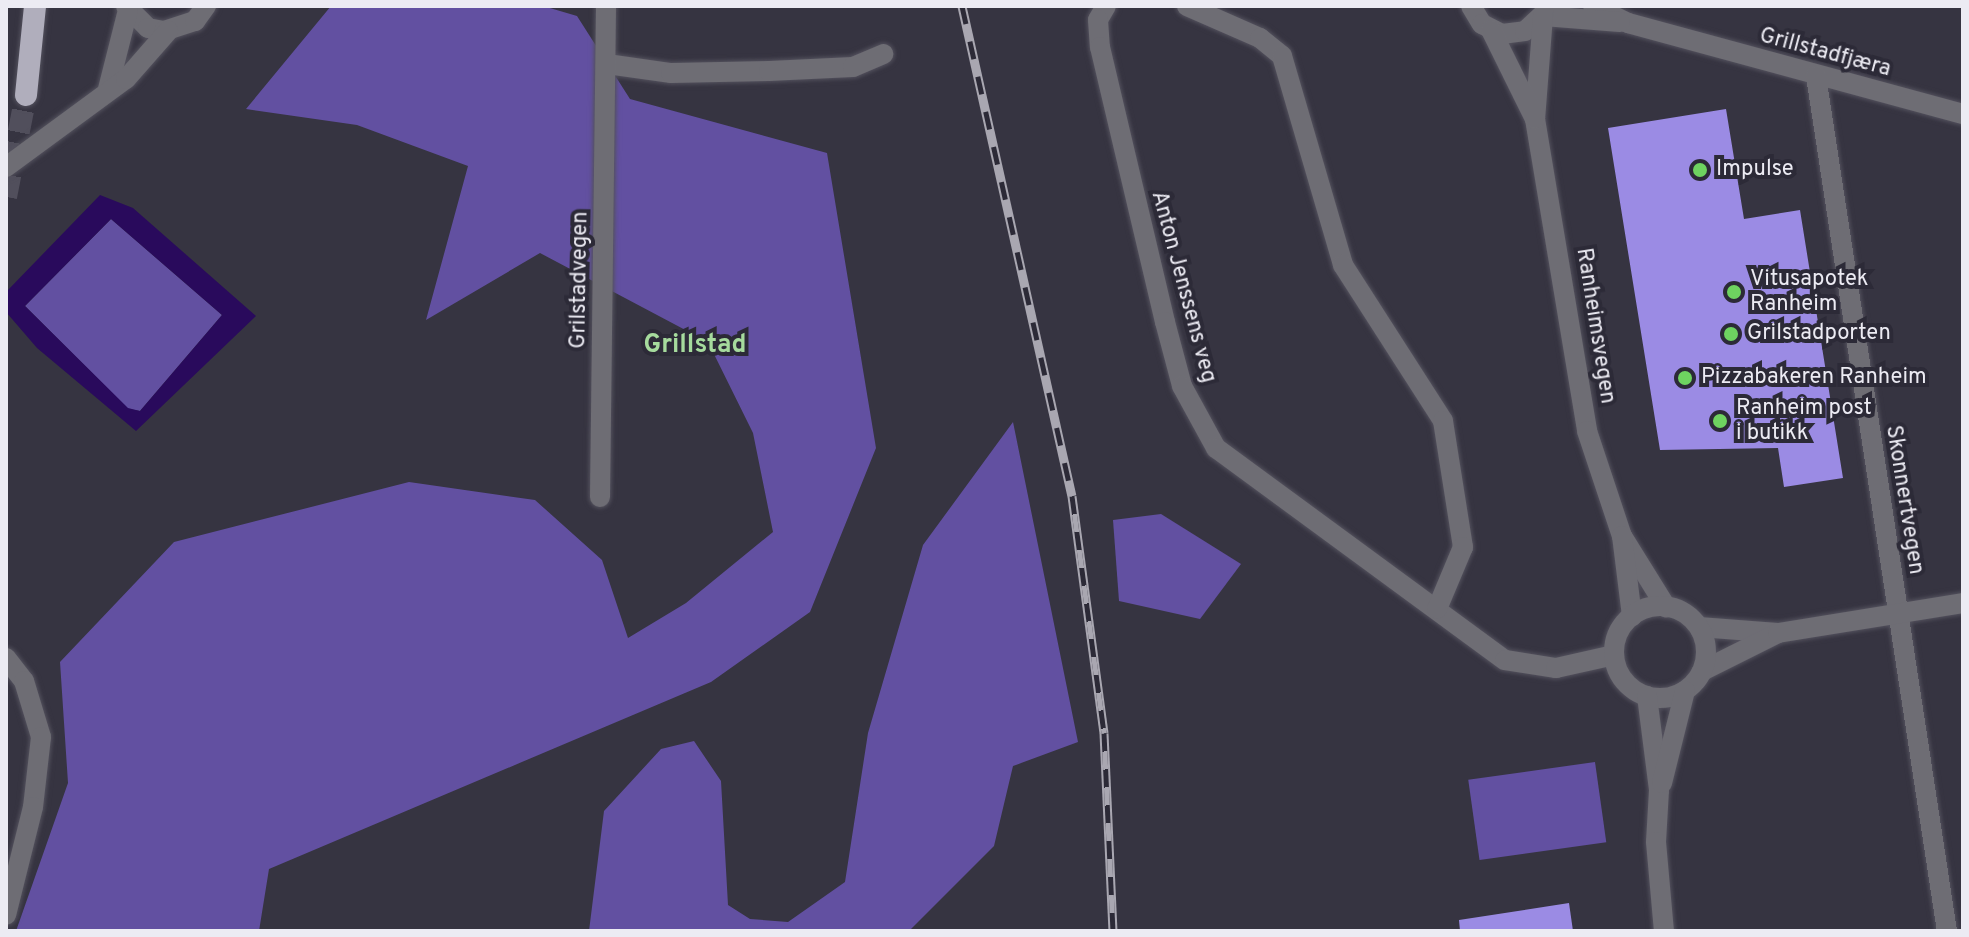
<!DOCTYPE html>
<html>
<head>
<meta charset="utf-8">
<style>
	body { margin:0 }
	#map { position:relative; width:1969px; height:937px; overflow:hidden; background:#363441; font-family:Overpass,sans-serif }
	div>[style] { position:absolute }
	.green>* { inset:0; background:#6250a1; transform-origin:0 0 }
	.water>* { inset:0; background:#290a5c }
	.building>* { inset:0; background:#9b8be4 }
	.trunk-tunnel>* { height:22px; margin-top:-11px; transform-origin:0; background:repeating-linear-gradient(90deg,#514f5c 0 22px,transparent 0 33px) }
	.roads { filter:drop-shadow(0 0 2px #53515d) drop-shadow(0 0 2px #53515d) }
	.minor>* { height:20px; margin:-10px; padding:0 10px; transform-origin:10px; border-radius:10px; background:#6e6d74 }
	.tertiary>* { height:20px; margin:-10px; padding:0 10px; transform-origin:10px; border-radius:10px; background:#6e6d74 }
	.tertiary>.ring { margin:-10px; padding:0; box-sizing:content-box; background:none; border:20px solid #6e6d74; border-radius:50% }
	.trunk>* { height:22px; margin:-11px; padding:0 11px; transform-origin:11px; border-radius:11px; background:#b0aebc }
	.rail>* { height:9px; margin-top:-4.5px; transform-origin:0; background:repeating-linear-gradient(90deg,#2c2a37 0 18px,#a9a7b1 0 36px); box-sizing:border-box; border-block:2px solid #a9a7b1 }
	.dots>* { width:22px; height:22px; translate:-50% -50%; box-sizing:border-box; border:4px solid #2c2a37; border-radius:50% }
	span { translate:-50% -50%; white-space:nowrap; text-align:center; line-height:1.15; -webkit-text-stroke:8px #2c2a37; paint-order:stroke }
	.street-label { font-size:22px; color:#ecebf3 }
	.poi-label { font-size:22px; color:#ecebf3 }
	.left { translate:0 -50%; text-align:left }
	.quarter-label { font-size:26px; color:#a6db9d; font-weight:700 }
	.frame { position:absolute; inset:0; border:8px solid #ecebf3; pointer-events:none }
</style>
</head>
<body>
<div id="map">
	<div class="green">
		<i style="clip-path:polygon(331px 6px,543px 6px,577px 16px,630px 99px,827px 153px,876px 448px,810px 612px,711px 682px,269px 869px,259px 931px,16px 931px,68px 783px,60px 662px,174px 542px,409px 482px,535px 500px,602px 560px,628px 638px,686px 603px,773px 532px,753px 433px,708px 342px,540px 253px,426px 320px,468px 166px,357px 125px,246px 109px)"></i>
		<i style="clip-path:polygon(111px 219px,222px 315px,140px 411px,128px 409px,25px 306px)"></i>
		<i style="clip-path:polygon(1013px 422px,1078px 742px,1013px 766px,994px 846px,909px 931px,589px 931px,604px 811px,661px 749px,694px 741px,721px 781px,728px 905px,750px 919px,788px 922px,845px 882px,868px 733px,923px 545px)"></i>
		<i style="clip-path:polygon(1161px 514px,1241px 564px,1200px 619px,1119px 601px,1113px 520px)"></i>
		<i style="left:1595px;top:762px;width:81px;height:128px;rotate:82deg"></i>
	</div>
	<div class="water">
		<i style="clip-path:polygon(evenodd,100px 195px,133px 208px,256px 316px,136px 431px,37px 348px,6px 312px,8px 290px,100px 195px,111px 219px,222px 315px,140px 411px,128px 408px,25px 306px,111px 219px)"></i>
	</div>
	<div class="building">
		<i style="clip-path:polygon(1726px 109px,1744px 219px,1800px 210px,1843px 478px,1784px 487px,1778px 448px,1660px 450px,1608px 128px)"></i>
		<i style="clip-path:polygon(1569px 903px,1573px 931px,1460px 931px,1459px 920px)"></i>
	</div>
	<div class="trunk-tunnel">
		<i style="left:6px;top:197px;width:104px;rotate:-78.9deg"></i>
	</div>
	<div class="roads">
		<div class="minor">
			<i style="left:1106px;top:6px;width:16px;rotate:120deg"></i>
			<i style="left:1098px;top:20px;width:27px;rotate:86deg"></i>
			<i style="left:1100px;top:47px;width:283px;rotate:76.7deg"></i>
			<i style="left:1165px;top:322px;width:66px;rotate:75.1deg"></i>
			<i style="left:1182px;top:386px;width:71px;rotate:61.3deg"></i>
			<i style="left:1216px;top:448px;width:358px;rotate:36.3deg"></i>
			<i style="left:1505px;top:660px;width:52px;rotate:8.9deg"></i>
			<i style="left:1556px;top:668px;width:59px;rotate:-12.6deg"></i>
			<i style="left:1187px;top:6px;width:80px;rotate:23.7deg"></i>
			<i style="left:1260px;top:38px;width:28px;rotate:39deg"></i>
			<i style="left:1282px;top:56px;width:218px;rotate:73.7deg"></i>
			<i style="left:1343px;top:265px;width:185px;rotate:57.3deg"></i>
			<i style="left:1443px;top:421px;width:128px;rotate:81deg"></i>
			<i style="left:1463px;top:547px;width:67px;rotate:112.8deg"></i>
			<i style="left:1593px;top:6px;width:39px;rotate:26deg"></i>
			<i style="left:1628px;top:23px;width:347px;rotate:15.2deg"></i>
			<i style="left:1543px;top:16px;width:77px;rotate:4.5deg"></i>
			<i style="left:607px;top:64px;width:65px;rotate:8deg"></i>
			<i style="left:671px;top:73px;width:98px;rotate:-1.2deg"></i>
			<i style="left:769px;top:71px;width:84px;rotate:-2.7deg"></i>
			<i style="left:853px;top:67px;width:33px;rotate:-23deg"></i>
			<i style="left:1816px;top:76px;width:865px;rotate:81.29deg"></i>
			<i style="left:600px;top:497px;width:491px;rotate:-89.3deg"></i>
			<i style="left:1699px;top:627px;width:79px;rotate:4.3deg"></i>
			<i style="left:6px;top:658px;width:29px;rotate:52deg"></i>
			<i style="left:24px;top:681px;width:59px;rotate:73.1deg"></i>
			<i style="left:41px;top:737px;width:70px;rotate:96.5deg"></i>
			<i style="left:33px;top:807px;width:111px;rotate:104deg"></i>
			<i style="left:1702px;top:671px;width:85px;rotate:-26.6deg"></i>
			<i style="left:1778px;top:633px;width:187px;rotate:-9.2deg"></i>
		</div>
		<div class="tertiary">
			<i style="left:126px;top:6px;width:31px;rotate:45deg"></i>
			<i style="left:148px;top:28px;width:16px;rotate:11deg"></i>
			<i style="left:164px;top:31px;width:33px;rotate:-18deg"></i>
			<i style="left:195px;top:21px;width:19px;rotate:-54deg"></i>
			<i style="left:1471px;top:6px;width:21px;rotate:59deg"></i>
			<i style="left:1482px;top:24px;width:22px;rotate:27deg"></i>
			<i style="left:1502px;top:34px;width:23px;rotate:-7deg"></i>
			<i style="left:1525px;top:31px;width:26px;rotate:-43deg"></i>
			<i style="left:1543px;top:16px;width:103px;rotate:94.4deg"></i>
			<i style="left:1535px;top:119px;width:316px;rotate:80.5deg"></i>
			<i style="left:1587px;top:431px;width:111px;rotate:71.6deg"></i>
			<i style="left:1622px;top:536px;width:84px;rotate:58.2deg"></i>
			<i style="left:1491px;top:30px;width:99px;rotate:63.7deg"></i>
			<i style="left:108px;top:89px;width:81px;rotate:-75.8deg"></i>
			<i style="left:6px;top:167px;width:149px;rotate:-36.3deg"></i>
			<i style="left:126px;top:79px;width:64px;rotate:-48.8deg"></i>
			<i style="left:1622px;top:536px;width:81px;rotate:82.9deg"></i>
			<i class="ring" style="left:1614px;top:606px;width:72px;height:72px"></i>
			<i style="left:1647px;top:696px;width:95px;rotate:82.7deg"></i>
			<i style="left:1659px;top:790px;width:52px;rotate:93.3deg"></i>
			<i style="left:1656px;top:842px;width:89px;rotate:84.9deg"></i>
			<i style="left:1662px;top:783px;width:95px;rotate:-76deg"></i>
		</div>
		<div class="trunk">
			<i style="left:26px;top:95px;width:89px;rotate:-84.2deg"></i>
		</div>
	</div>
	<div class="rail">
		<i style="left:962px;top:6px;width:502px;rotate:77.35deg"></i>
		<i style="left:1072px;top:496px;width:239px;rotate:82.3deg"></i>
		<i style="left:1104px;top:733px;width:198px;rotate:87.4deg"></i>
	</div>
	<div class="dots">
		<i style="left:1700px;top:170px;background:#6ed360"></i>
		<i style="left:1734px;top:292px;background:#6ed360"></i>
		<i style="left:1731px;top:334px;background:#6ed360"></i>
		<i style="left:1685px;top:378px;background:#6ed360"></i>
		<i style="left:1720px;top:421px;background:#6ed360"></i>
	</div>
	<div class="street-label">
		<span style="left:1825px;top:53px;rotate:15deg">Grillstadfjæra</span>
		<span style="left:580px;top:280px;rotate:-89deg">Grilstadvegen</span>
		<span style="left:1183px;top:287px;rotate:75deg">Anton Jenssens veg</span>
		<span style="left:1595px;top:326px;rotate:81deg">Ranheimsvegen</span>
		<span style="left:1904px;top:500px;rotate:81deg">Skonnertvegen</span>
	</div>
	<div class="poi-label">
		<span class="left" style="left:1716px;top:170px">Impulse</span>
		<span class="left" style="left:1750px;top:292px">Vitusapotek<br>Ranheim</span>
		<span class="left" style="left:1747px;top:334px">Grilstadporten</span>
		<span class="left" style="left:1701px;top:378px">Pizzabakeren Ranheim</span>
		<span class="left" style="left:1736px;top:421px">Ranheim post<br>i butikk</span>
	</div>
	<div class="quarter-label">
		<span style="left:695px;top:346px">Grillstad</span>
	</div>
	<div class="frame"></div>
</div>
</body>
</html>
